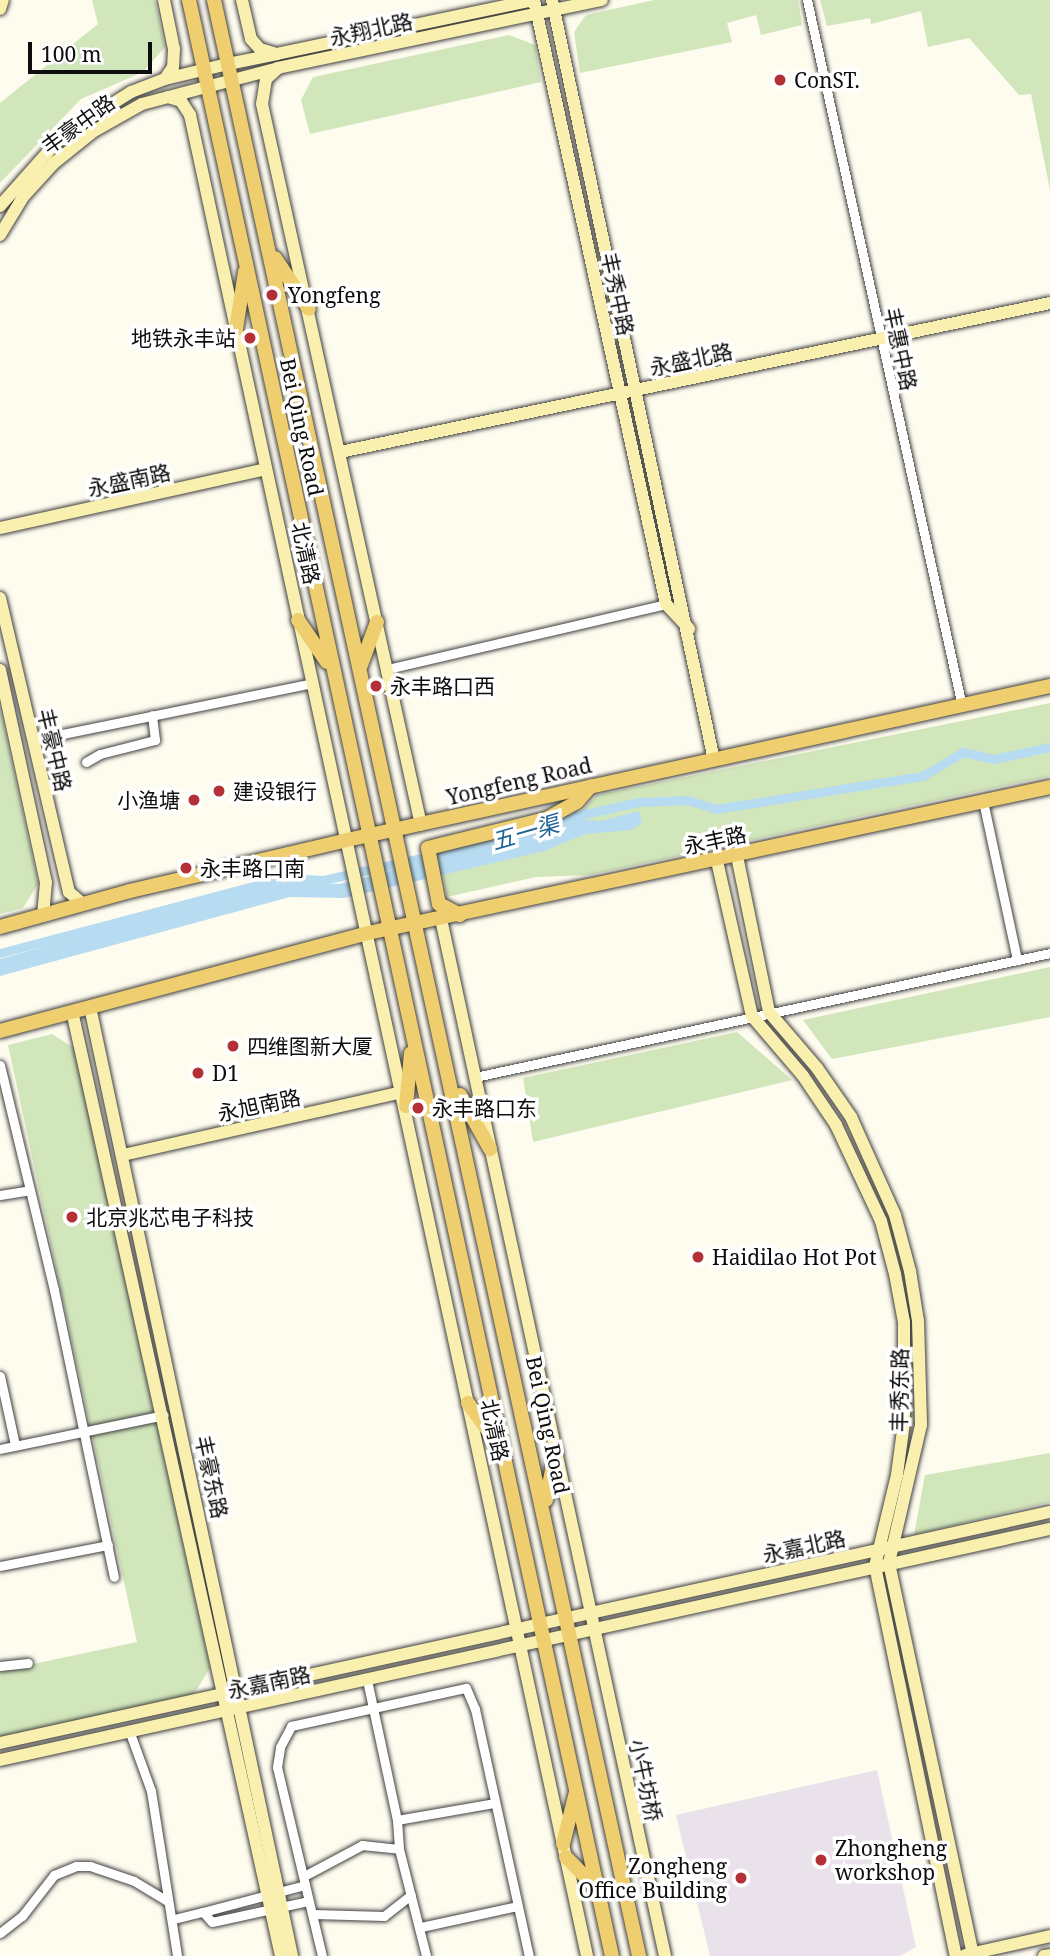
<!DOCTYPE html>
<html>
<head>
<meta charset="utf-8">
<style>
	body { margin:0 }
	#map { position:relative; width:1050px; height:1956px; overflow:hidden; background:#fefbef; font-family:"Noto Serif","Noto Sans SC",serif }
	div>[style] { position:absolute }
	.industrial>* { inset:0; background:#eae2eb }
	.green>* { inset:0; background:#d1e6bb }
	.water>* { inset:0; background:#b7dcf1 }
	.canal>* { height:9px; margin:-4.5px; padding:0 4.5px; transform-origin:4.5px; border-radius:4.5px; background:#b7dcf1 }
	.roads { filter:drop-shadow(0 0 2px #404040) drop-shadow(0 0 2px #404040) }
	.street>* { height:9px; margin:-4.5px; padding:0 4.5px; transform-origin:4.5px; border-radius:4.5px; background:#fff }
	.secondary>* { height:12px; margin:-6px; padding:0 6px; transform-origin:6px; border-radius:6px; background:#f9f0af }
	.primary>* { height:14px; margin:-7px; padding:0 7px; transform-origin:7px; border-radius:7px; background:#eece6e }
	.dots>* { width:19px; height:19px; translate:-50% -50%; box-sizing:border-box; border:4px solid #fff; border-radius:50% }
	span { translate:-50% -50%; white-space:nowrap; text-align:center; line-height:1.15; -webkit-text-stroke:7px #fff; paint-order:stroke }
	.street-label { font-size:21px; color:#0d0d0d }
	.poi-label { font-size:21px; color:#0d0d0d }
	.left { translate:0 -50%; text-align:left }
	.right { translate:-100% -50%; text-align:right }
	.water-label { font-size:23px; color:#206396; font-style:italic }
	.scale { position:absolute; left:28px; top:42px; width:124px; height:32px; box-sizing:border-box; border:4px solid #0d0d0d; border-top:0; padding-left:9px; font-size:21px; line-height:24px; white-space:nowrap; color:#0d0d0d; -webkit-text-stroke:5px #fff; paint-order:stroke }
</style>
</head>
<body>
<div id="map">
	<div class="industrial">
		<i style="clip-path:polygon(877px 1770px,916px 1947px,900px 1956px,710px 1956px,676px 1815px)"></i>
	</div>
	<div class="green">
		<i style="clip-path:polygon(92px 0,155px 0,165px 47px,143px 72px,81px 99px,0 183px,0 103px,98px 24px)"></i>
		<i style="clip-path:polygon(654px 0,798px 0,802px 25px,761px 35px,756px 15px,727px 23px,732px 42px,580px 73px,574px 32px,586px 15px)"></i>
		<i style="clip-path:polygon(820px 0,1050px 0,1050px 190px,1031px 94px,1019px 95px,969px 38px,928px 47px,921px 11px,871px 24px,870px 18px,827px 26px)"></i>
		<i style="clip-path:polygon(509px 35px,535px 45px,541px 82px,310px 134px,301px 100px,313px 77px)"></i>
		<i style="clip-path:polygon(1050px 703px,1050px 776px,589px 875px,536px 877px,447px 897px,439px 855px,579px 814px,597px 795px)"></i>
		<i style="clip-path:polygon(0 708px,38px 884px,23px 908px,0 914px)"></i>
		<i style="clip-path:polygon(1050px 967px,1050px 1017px,832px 1059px,803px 1020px)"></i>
		<i style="clip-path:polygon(737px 1032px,792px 1080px,533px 1142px,523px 1078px)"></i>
		<i style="clip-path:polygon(52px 1034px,74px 1048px,210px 1668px,194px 1694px,0 1737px,0 1671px,137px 1642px,8px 1045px)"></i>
		<i style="clip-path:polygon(1050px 1453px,1050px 1502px,914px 1535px,925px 1475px)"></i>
	</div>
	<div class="water">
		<i style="clip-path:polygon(639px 811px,642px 823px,632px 830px,586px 834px,544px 851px,344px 898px,290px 897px,0 976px,0 959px,180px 908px,293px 881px,339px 884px,490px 845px,509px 846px,575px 819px,601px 821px)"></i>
	</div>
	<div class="canal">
		<i style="left:0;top:953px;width:293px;rotate:-14.8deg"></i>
		<i style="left:283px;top:878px;width:40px;rotate:2.9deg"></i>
		<i style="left:323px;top:880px;width:216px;rotate:-12.6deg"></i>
		<i style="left:534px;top:833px;width:45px;rotate:-22deg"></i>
		<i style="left:576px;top:816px;width:65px;rotate:-12.5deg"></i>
		<i style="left:639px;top:802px;width:48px;rotate:-2.4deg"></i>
		<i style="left:687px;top:800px;width:30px;rotate:17deg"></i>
		<i style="left:716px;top:809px;width:210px;rotate:-9.1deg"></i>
		<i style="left:923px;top:776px;width:47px;rotate:-31deg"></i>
		<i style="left:963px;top:752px;width:32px;rotate:13deg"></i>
		<i style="left:994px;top:759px;width:57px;rotate:-12.1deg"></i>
	</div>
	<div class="roads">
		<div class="street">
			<i style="left:807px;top:0;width:723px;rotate:77.62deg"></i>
			<i style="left:387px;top:669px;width:286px;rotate:-13.1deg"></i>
			<i style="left:33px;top:740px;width:285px;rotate:-11.5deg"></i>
			<i style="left:86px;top:762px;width:16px;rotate:-30deg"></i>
			<i style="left:100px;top:754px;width:57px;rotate:-14.3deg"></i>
			<i style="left:155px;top:740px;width:25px;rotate:-97deg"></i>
			<i style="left:983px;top:801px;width:163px;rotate:77.9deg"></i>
			<i style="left:0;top:1065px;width:231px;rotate:76.5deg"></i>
			<i style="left:54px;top:1290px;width:293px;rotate:78.2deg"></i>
			<i style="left:475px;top:1077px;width:588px;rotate:-12.17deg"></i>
			<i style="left:0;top:1195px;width:30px;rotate:-9deg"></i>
			<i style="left:0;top:1376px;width:71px;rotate:77.7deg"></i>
			<i style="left:0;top:1449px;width:167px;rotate:-11.7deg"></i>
			<i style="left:0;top:1566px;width:110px;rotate:-11deg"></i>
			<i style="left:0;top:1666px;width:28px;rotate:-6deg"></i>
			<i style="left:367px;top:1680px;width:143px;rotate:77.9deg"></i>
			<i style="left:397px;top:1820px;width:29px;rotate:86deg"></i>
			<i style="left:399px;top:1849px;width:110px;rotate:75.8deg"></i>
			<i style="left:130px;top:1733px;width:62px;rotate:70.1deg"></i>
			<i style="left:151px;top:1791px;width:167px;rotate:81deg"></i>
			<i style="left:397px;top:1820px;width:98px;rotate:-9.9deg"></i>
			<i style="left:304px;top:1876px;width:66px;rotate:-28.1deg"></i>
			<i style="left:362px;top:1845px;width:37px;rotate:6deg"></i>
			<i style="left:305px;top:1885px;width:106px;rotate:165.2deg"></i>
			<i style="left:203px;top:1912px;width:13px;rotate:48deg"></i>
			<i style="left:212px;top:1922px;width:98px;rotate:-12.3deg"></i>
			<i style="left:314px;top:1914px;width:70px;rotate:1.6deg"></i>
			<i style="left:384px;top:1916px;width:34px;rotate:-38deg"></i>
			<i style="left:174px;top:1919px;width:30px;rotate:-14deg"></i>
			<i style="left:421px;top:1927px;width:98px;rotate:-12.3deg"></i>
			<i style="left:0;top:1933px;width:28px;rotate:-38deg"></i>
			<i style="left:22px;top:1916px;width:52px;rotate:-52deg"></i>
			<i style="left:54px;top:1875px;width:24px;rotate:-22deg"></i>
			<i style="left:76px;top:1866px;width:14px"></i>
			<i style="left:90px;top:1866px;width:46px;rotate:18.8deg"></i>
			<i style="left:134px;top:1881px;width:39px;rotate:31deg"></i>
			<i style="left:322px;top:1956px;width:194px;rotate:-103.4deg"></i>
			<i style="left:277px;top:1767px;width:20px;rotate:-81deg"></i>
			<i style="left:280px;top:1747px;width:24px;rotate:-62deg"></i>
			<i style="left:291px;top:1726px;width:179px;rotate:-12.3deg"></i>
			<i style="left:466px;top:1688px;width:23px;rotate:67deg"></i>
			<i style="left:475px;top:1709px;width:253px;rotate:77.7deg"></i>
		</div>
		<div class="secondary">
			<i style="left:164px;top:0;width:50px;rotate:78.5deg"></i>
			<i style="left:174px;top:49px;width:18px;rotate:93deg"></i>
			<i style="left:173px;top:67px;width:14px;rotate:124deg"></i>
			<i style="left:242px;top:0;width:40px;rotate:77deg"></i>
			<i style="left:251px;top:39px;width:13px;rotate:48deg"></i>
			<i style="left:260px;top:49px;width:14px;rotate:17deg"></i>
			<i style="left:552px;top:0;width:777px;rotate:77.97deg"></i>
			<i style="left:0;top:9px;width:9px;rotate:-72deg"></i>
			<i style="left:278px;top:68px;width:16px;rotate:137deg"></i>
			<i style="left:266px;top:79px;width:25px;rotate:99deg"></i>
			<i style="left:262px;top:104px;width:738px;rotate:77.56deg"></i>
			<i style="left:168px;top:97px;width:14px;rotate:17deg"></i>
			<i style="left:181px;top:101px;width:17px;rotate:57deg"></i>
			<i style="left:190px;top:115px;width:1883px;rotate:77.83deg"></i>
			<i style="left:0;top:206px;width:95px;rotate:-48.4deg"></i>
			<i style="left:63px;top:135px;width:80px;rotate:-32.3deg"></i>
			<i style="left:131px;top:92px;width:36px;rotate:-21deg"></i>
			<i style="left:165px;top:79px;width:65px;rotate:-13.4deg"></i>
			<i style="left:228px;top:64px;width:50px;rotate:-11.5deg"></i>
			<i style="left:277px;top:54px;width:263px;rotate:-11.9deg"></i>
			<i style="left:534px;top:0;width:618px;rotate:77.67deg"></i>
			<i style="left:666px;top:604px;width:34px;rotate:47deg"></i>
			<i style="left:0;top:235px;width:44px;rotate:-58.8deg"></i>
			<i style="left:23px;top:197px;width:46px;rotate:-47.6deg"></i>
			<i style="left:54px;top:163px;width:51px;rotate:-38.7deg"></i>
			<i style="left:94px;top:131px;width:55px;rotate:-29.4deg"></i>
			<i style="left:142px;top:104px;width:141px;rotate:-14.8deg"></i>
			<i style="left:278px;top:68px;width:331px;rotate:-11.9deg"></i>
			<i style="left:340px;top:452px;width:725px;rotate:-11.85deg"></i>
			<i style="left:0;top:528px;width:272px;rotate:-12.5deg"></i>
			<i style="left:0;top:598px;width:302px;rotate:76.8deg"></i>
			<i style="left:69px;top:892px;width:18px;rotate:41deg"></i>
			<i style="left:0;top:670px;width:217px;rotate:77.8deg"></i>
			<i style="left:46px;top:882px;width:33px;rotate:95deg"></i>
			<i style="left:737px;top:856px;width:159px;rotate:78.4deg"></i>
			<i style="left:769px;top:1012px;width:74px;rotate:49.4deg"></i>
			<i style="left:817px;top:1068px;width:60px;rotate:55.2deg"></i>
			<i style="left:851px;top:1117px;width:107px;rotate:65.8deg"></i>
			<i style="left:895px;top:1215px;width:58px;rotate:75deg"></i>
			<i style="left:910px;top:1271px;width:51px;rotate:80.9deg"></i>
			<i style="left:918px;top:1321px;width:104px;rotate:88.3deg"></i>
			<i style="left:921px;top:1425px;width:142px;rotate:103.1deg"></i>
			<i style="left:889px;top:1563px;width:402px;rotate:77.9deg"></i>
			<i style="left:717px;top:861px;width:159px;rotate:77.3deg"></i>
			<i style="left:752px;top:1016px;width:79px;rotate:49.6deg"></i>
			<i style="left:803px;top:1076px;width:59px;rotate:56deg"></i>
			<i style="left:836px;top:1125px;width:106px;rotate:64.9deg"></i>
			<i style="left:881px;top:1221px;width:55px;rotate:75.2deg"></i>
			<i style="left:895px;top:1274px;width:49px;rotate:79.4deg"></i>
			<i style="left:904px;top:1322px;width:101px;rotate:90deg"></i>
			<i style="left:904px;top:1423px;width:52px;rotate:97.7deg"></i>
			<i style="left:897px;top:1475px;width:94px;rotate:103.6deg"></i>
			<i style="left:875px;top:1566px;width:398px;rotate:78.3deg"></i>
			<i style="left:441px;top:919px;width:1061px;rotate:77.81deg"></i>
			<i style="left:90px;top:1007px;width:970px;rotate:77.98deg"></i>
			<i style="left:72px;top:1011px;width:968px;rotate:77.53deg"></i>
			<i style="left:123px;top:1155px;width:287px;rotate:-12.7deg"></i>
			<i style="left:0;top:1743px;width:1075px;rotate:-12.41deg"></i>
			<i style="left:0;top:1760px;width:1075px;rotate:-12.41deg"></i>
			<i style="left:965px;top:1955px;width:87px;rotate:-12.6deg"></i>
			<i style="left:1044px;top:1956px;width:6px;rotate:-9deg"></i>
		</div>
		<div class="primary">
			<i style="left:189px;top:0;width:2001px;rotate:77.8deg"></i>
			<i style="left:214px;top:0;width:2002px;rotate:77.74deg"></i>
			<i style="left:275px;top:258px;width:61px;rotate:56.3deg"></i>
			<i style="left:236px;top:329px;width:58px;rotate:-81deg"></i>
			<i style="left:298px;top:620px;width:51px;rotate:55.4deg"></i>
			<i style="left:361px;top:665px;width:46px;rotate:-69.6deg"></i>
			<i style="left:460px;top:915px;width:24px;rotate:-152deg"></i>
			<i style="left:439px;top:904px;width:57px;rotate:-101.1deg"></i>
			<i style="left:428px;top:848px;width:122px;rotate:-13.8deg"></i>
			<i style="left:546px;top:819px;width:35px;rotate:-29deg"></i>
			<i style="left:577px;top:802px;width:21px;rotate:-49deg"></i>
			<i style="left:0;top:927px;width:135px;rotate:-15.5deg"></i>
			<i style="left:130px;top:891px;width:223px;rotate:-13.2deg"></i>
			<i style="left:347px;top:840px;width:720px;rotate:-12.36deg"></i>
			<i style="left:0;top:1031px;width:381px;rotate:-14.9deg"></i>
			<i style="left:368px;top:933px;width:697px;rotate:-12.08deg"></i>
			<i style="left:460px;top:1095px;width:62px;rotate:60.9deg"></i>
			<i style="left:406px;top:1106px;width:53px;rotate:-84.6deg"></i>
			<i style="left:468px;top:1403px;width:58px;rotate:54.1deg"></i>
			<i style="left:546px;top:1500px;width:50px;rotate:-78.5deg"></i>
			<i style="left:563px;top:1844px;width:54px;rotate:-76deg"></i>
			<i style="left:566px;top:1857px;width:43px;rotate:45.9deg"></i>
		</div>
	</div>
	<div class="dots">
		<i style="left:780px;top:80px;background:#b33036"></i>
		<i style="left:272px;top:295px;background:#b33036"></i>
		<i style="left:250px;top:338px;background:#b33036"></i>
		<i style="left:376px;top:686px;background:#b33036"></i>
		<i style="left:219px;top:791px;background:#b33036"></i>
		<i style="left:194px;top:800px;background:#b33036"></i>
		<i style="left:186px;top:868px;background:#b33036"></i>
		<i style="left:233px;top:1046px;background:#b33036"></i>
		<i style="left:198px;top:1073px;background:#b33036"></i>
		<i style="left:418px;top:1108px;background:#b33036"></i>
		<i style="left:72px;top:1217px;background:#b33036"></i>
		<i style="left:698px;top:1257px;background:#b33036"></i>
		<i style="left:821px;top:1860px;background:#b33036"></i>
		<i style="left:741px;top:1878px;background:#b33036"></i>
	</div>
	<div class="street-label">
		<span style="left:371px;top:29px;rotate:-12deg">永翔北路</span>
		<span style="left:78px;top:124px;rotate:-36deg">丰豪中路</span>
		<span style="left:618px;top:294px;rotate:78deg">丰秀中路</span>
		<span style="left:901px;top:349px;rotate:78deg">丰惠中路</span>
		<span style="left:691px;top:359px;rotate:-12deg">永盛北路</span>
		<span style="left:302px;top:427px;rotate:78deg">Bei Qing Road</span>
		<span style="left:129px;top:480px;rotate:-12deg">永盛南路</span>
		<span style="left:306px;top:553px;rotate:78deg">北清路</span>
		<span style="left:55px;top:750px;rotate:77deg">丰豪中路</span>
		<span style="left:519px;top:781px;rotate:-13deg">Yongfeng Road</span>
		<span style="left:715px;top:840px;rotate:-12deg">永丰路</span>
		<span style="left:259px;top:1105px;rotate:-12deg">永旭南路</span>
		<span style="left:899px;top:1390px;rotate:-89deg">丰秀东路</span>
		<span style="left:548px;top:1425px;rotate:78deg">Bei Qing Road</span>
		<span style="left:495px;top:1430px;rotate:78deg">北清路</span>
		<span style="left:212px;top:1477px;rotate:78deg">丰豪东路</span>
		<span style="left:804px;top:1546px;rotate:-12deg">永嘉北路</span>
		<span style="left:269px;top:1682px;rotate:-12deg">永嘉南路</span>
		<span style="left:646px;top:1780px;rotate:78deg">小牛坊桥</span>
	</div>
	<div class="poi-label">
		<span class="left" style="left:794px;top:80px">ConST.</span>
		<span class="left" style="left:288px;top:295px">Yongfeng</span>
		<span class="right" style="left:236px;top:338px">地铁永丰站</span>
		<span class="left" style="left:390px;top:686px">永丰路口西</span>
		<span class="left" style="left:233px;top:791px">建设银行</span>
		<span class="right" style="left:180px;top:800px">小渔塘</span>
		<span class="left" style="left:200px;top:868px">永丰路口南</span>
		<span class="left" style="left:247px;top:1046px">四维图新大厦</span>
		<span class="left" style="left:212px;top:1073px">D1</span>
		<span class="left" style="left:432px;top:1108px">永丰路口东</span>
		<span class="left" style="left:86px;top:1217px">北京兆芯电子科技</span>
		<span class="left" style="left:712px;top:1257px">Haidilao Hot Pot</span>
		<span class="left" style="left:835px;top:1860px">Zhongheng<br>workshop</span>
		<span class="right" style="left:727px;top:1878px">Zongheng<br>Office Building</span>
	</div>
	<div class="water-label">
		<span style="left:525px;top:832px;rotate:-16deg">五一渠</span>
	</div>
	<div class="scale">100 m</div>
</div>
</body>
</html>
